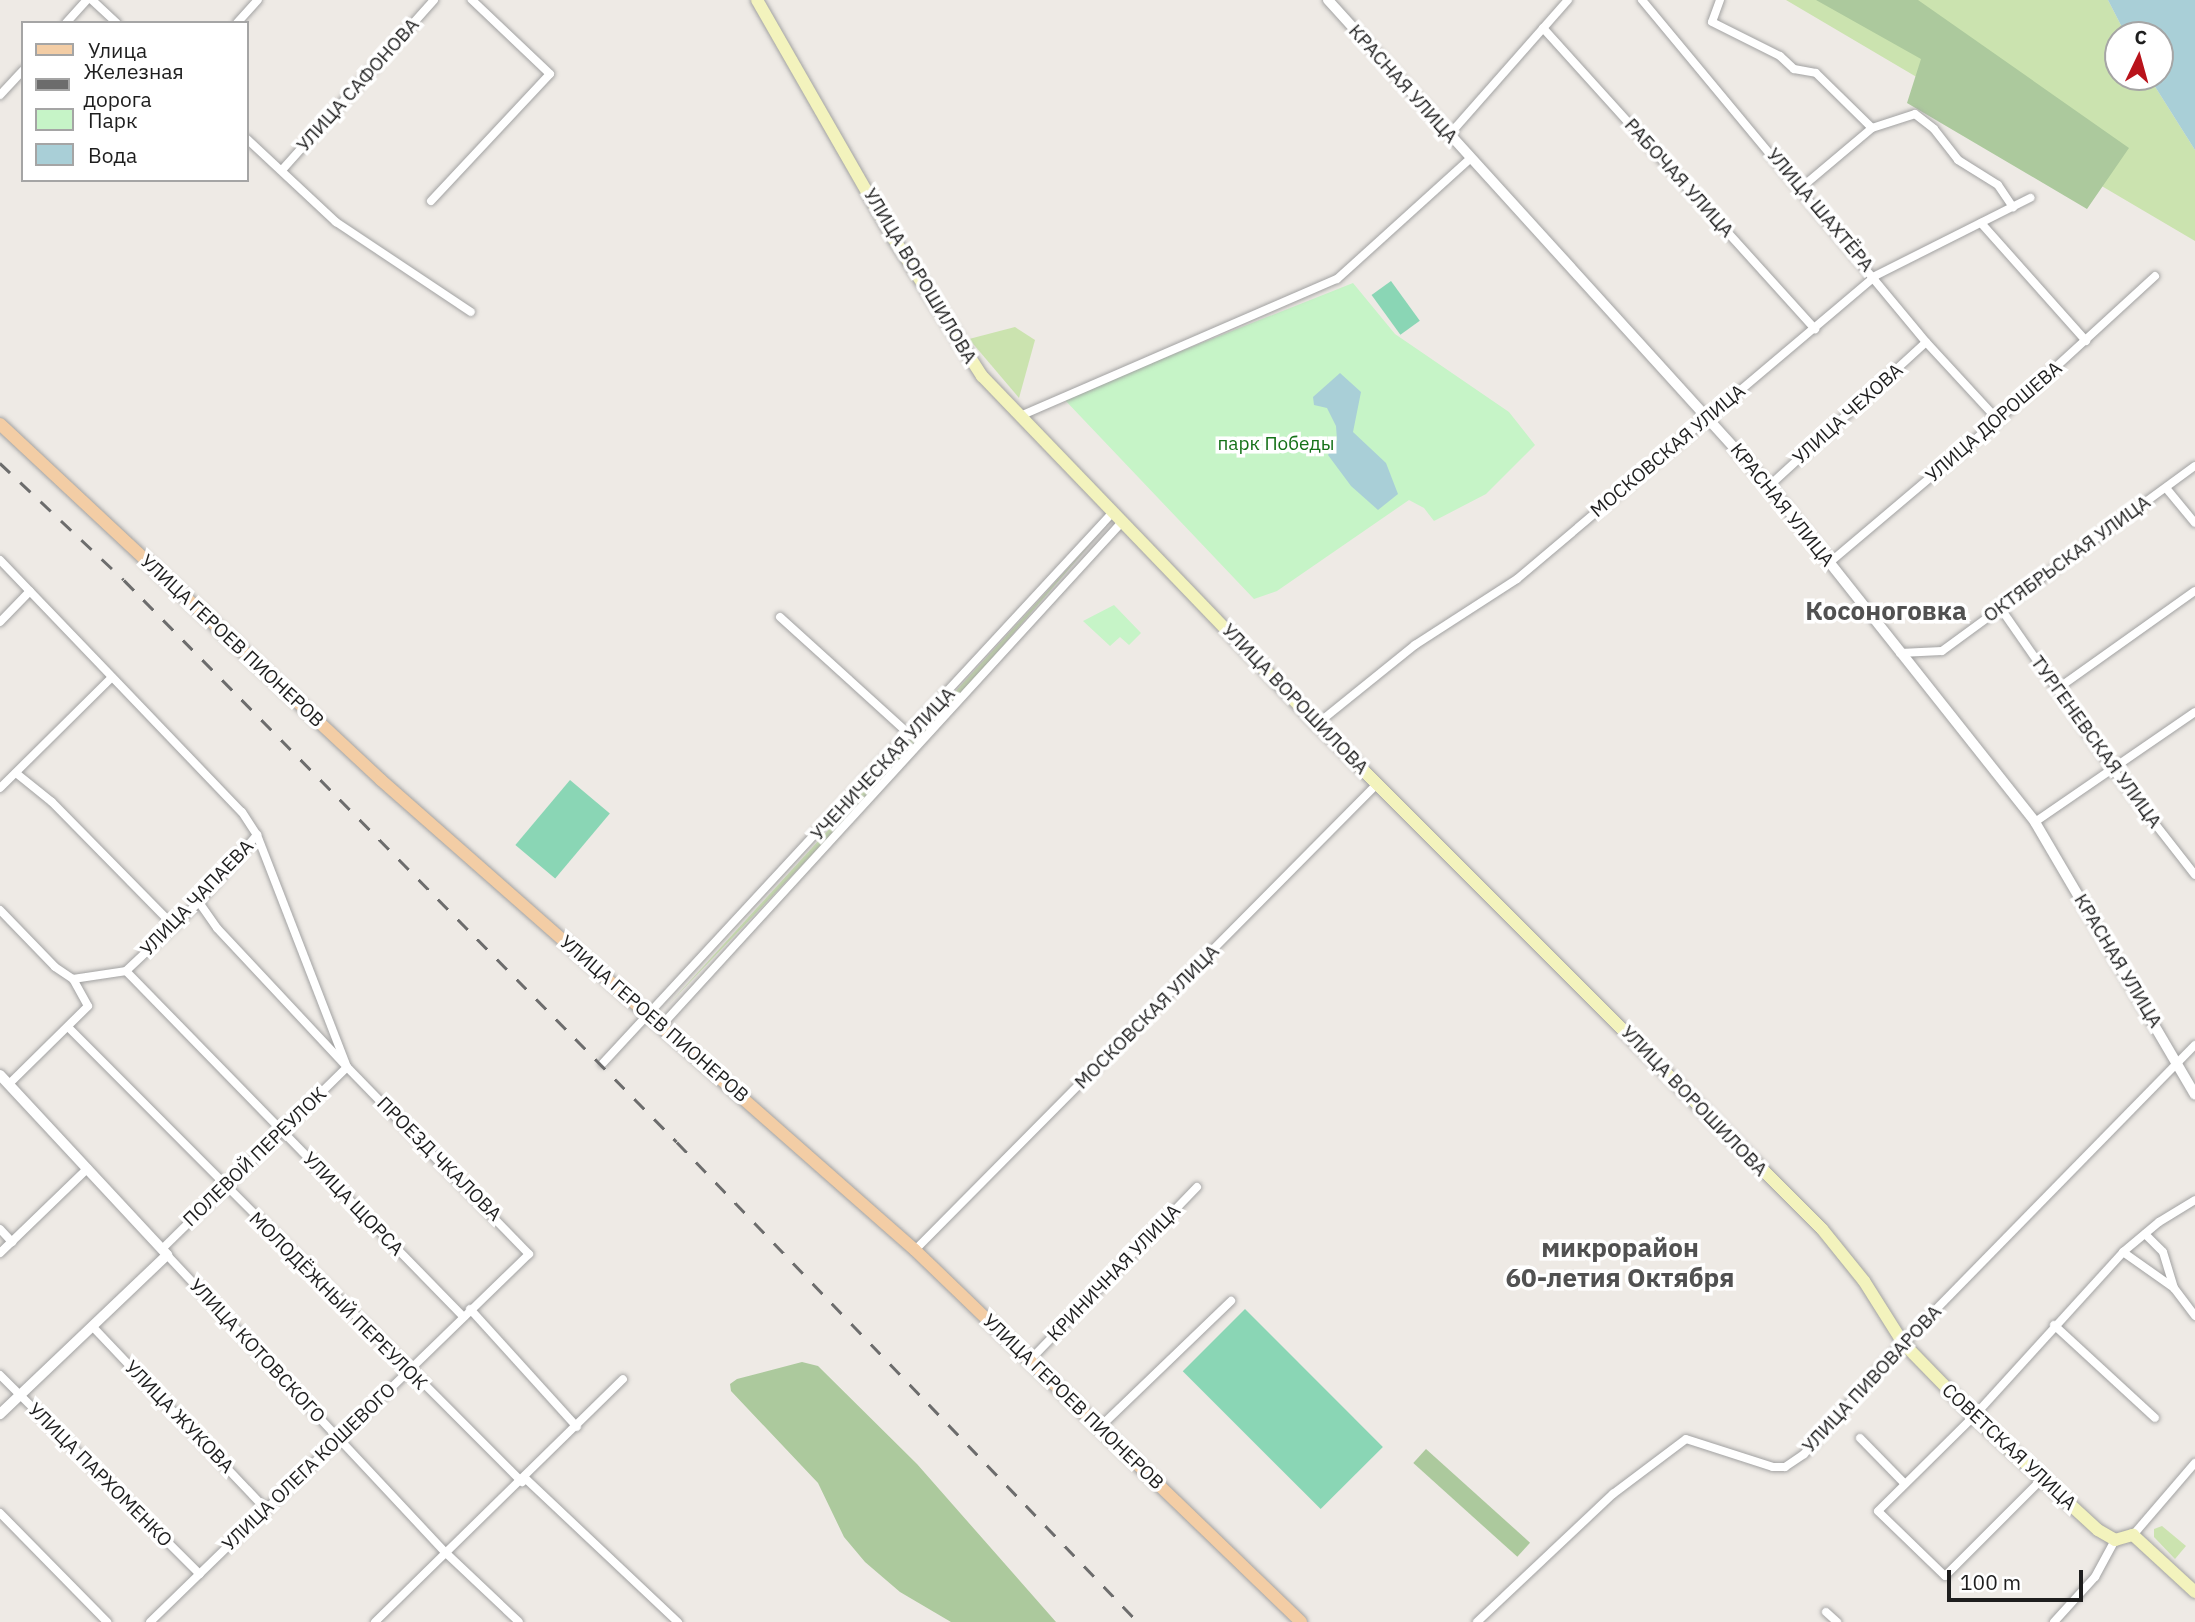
<!DOCTYPE html>
<html>
<head>
<meta charset="utf-8">
<style>
	body { margin:0 }
	#map { position:relative; width:2195px; height:1622px; overflow:hidden; background:#eeeae5; font-family:"IBM Plex Sans",sans-serif }
	div>[style] { position:absolute }
	.grass>* { inset:0; background:#cbe3af }
	.forest>* { inset:0; background:#acc99d; transform-origin:0 0 }
	.park>* { inset:0; background:#c6f4c7 }
	.pitch>* { inset:0; background:#8ad6b5; transform-origin:0 0 }
	.water>* { inset:0; background:#a9cfd7 }
	.roads { filter:drop-shadow(0 0 2px #a2a2a2) drop-shadow(0 0 2px #a2a2a2) }
	.minor>* { height:8px; margin:-4px; padding:0 4px; transform-origin:4px; border-radius:4px; background:#fff }
	.tertiary>* { height:10px; margin:-5px; padding:0 5px; transform-origin:5px; border-radius:5px; background:#fff }
	.secondary>* { height:12px; margin:-6px; padding:0 6px; transform-origin:6px; border-radius:6px; background:#f3f3bd }
	.primary>* { height:12px; margin:-6px; padding:0 6px; transform-origin:6px; border-radius:6px; background:#f3cda5 }
	.rail>* { height:2.5px; margin-top:-1.25px; transform-origin:0; background:repeating-linear-gradient(90deg,#6c6c6c 0 14px,transparent 0 28px) }
	span { translate:-50% -50%; white-space:nowrap; text-align:center; line-height:1.15; -webkit-text-stroke:7px #fff; paint-order:stroke }
	.street-label { font-size:19px; color:#1e1e1e }
	.park-label { font-size:19px; color:#167219 }
	.district-label { font-size:26px; color:#515151; font-weight:700 }
	.legend { position:absolute; left:21px; top:21px; width:228px; height:161px; box-sizing:border-box; background:#fff; border:2px solid #a5a5a5; margin:0; padding:9px 12px; list-style:none; font-size:21px; color:#1e1e1e }
	.legend li { display:flex; align-items:center; gap:14px; height:35px }
	.legend b { width:35px; border:2px solid #a5a5a5 }
	.north { position:absolute; left:2104px; top:21px; width:70px; height:70px; box-sizing:border-box; background:#fff; border:2px solid #a5a5a5; border-radius:50%; rotate:5deg; font-size:19px; font-weight:700; line-height:28px; text-align:center; color:#1e1e1e }
	.north::after { content:''; display:block; margin:auto; width:24px; height:32px; background:#b9131b; clip-path:polygon(50% 0,100% 100%,50% 72%,0 100%) }
	.scale { position:absolute; left:1947px; top:1570px; width:136px; height:32px; box-sizing:border-box; border:4px solid #1e1e1e; border-top:0; padding-left:9px; font-size:21px; line-height:24px; white-space:nowrap; color:#1e1e1e; -webkit-text-stroke:5px #fff; paint-order:stroke }
</style>
</head>
<body>
<div id="map">
	<div class="grass">
		<i style="clip-path:polygon(1786px 0,2108px 0,2126px 35px,2118px 35px,2118px 77px,2149px 77px,2195px 150px,2195px 241px)"></i>
		<i style="clip-path:polygon(1015px 327px,1035px 340px,1019px 398px,969px 339px)"></i>
		<i style="clip-path:polygon(1094px 540px,915px 747px,668px 1005px)"></i>
		<i style="clip-path:polygon(2162px 1526px,2186px 1546px,2175px 1559px,2154px 1537px,2154px 1529px)"></i>
	</div>
	<div class="forest">
		<i style="clip-path:polygon(1816px 0,1918px 0,2129px 148px,2087px 209px,1907px 103px,1921px 59px)"></i>
		<i style="clip-path:polygon(802px 1362px,818px 1366px,917px 1464px,1056px 1622px,951px 1622px,900px 1592px,865px 1562px,844px 1537px,818px 1483px,731px 1391px,730px 1384px,737px 1379px)"></i>
		<i style="left:1426px;top:1449px;width:140px;height:19px;rotate:42deg"></i>
	</div>
	<div class="park">
		<i style="clip-path:polygon(1353px 283px,1395px 334px,1509px 412px,1535px 445px,1486px 494px,1434px 521px,1424px 508px,1409px 500px,1277px 591px,1254px 599px,1063px 398px)"></i>
		<i style="clip-path:polygon(1114px 605px,1141px 633px,1129px 645px,1120px 637px,1110px 646px,1083px 621px)"></i>
	</div>
	<div class="pitch">
		<i style="left:1391px;top:281px;width:49px;height:24px;rotate:54deg"></i>
		<i style="left:570px;top:780px;width:52px;height:85px;rotate:40deg"></i>
		<i style="left:1245px;top:1309px;width:195px;height:88px;rotate:45deg"></i>
	</div>
	<div class="water">
		<i style="clip-path:polygon(2108px 0,2195px 0,2195px 150px,2149px 77px,2160px 77px,2160px 35px,2126px 35px)"></i>
		<i style="clip-path:polygon(1340px 373px,1361px 392px,1353px 432px,1386px 463px,1398px 494px,1378px 510px,1351px 486px,1328px 455px,1337px 440px,1336px 426px,1327px 408px,1314px 405px,1313px 397px)"></i>
	</div>
	<div class="roads">
		<div class="minor">
			<i style="left:92px;top:0;width:34px;rotate:43deg"></i>
			<i style="left:1642px;top:0;width:445px;rotate:50.3deg"></i>
			<i style="left:1926px;top:342px;width:106px;rotate:47.3deg"></i>
			<i style="left:1720px;top:0;width:23px;rotate:110deg"></i>
			<i style="left:1712px;top:22px;width:76px;rotate:26.6deg"></i>
			<i style="left:1780px;top:56px;width:19px;rotate:43deg"></i>
			<i style="left:1794px;top:69px;width:22px;rotate:10deg"></i>
			<i style="left:1816px;top:73px;width:78px;rotate:44.5deg"></i>
			<i style="left:1872px;top:128px;width:45px;rotate:-18deg"></i>
			<i style="left:1915px;top:114px;width:24px;rotate:38deg"></i>
			<i style="left:1934px;top:129px;width:39px;rotate:52deg"></i>
			<i style="left:1958px;top:160px;width:47px;rotate:32deg"></i>
			<i style="left:1998px;top:185px;width:27px;rotate:56deg"></i>
			<i style="left:66px;top:23px;width:31px;rotate:-48deg"></i>
			<i style="left:237px;top:23px;width:31px;rotate:-48deg"></i>
			<i style="left:1543px;top:28px;width:406px;rotate:47.9deg"></i>
			<i style="left:0;top:95px;width:34px;rotate:-47deg"></i>
			<i style="left:1449px;top:135px;width:180px;rotate:-48.6deg"></i>
			<i style="left:247px;top:139px;width:122px;rotate:43deg"></i>
			<i style="left:336px;top:222px;width:162px;rotate:33.7deg"></i>
			<i style="left:282px;top:170px;width:228px;rotate:-48.2deg"></i>
			<i style="left:1802px;top:187px;width:92px;rotate:-40.1deg"></i>
			<i style="left:431px;top:201px;width:174px;rotate:-46.9deg"></i>
			<i style="left:550px;top:74px;width:108px;rotate:-136.5deg"></i>
			<i style="left:1981px;top:223px;width:158px;rotate:48.3deg"></i>
			<i style="left:1020px;top:416px;width:345px;rotate:-23.4deg"></i>
			<i style="left:1337px;top:279px;width:179px;rotate:-42.1deg"></i>
			<i style="left:1769px;top:486px;width:213px;rotate:-42.5deg"></i>
			<i style="left:2166px;top:488px;width:45px;rotate:50.4deg"></i>
			<i style="left:0;top:560px;width:349px;rotate:46.2deg"></i>
			<i style="left:242px;top:812px;width:27px;rotate:57deg"></i>
			<i style="left:257px;top:835px;width:249px;rotate:68.8deg"></i>
			<i style="left:347px;top:1067px;width:261px;rotate:45.8deg"></i>
			<i style="left:529px;top:1254px;width:528px;rotate:135.84deg"></i>
			<i style="left:1829px;top:563px;width:221px;rotate:-40.2deg"></i>
			<i style="left:1998px;top:420px;width:213px;rotate:-42.5deg"></i>
			<i style="left:1999px;top:606px;width:200px;rotate:55.2deg"></i>
			<i style="left:2113px;top:770px;width:133px;rotate:52deg"></i>
			<i style="left:780px;top:617px;width:176px;rotate:42.2deg"></i>
			<i style="left:0;top:622px;width:43px;rotate:-45.9deg"></i>
			<i style="left:1900px;top:653px;width:42px;rotate:-2.7deg"></i>
			<i style="left:1942px;top:651px;width:313px;rotate:-36.2deg"></i>
			<i style="left:2057px;top:689px;width:169px;rotate:-35.4deg"></i>
			<i style="left:1317px;top:724px;width:126px;rotate:-38.9deg"></i>
			<i style="left:1415px;top:645px;width:121px;rotate:-32.9deg"></i>
			<i style="left:1517px;top:579px;width:469px;rotate:-40.2deg"></i>
			<i style="left:1875px;top:276px;width:174px;rotate:-26.7deg"></i>
			<i style="left:16px;top:773px;width:46px;rotate:38.9deg"></i>
			<i style="left:52px;top:802px;width:174px;rotate:45.5deg"></i>
			<i style="left:0;top:788px;width:156px;rotate:-44.7deg"></i>
			<i style="left:2035px;top:822px;width:194px;rotate:-34.5deg"></i>
			<i style="left:0;top:910px;width:79px;rotate:46deg"></i>
			<i style="left:55px;top:967px;width:22px;rotate:34deg"></i>
			<i style="left:126px;top:971px;width:482px;rotate:45.7deg"></i>
			<i style="left:661px;top:1026px;width:684px;rotate:-47.55deg"></i>
			<i style="left:68px;top:1027px;width:643px;rotate:45.06deg"></i>
			<i style="left:603px;top:1063px;width:752px;rotate:-47.21deg"></i>
			<i style="left:9px;top:1084px;width:111px;rotate:-44.6deg"></i>
			<i style="left:88px;top:1006px;width:31px;rotate:-119deg"></i>
			<i style="left:73px;top:979px;width:54px;rotate:-8.6deg"></i>
			<i style="left:126px;top:971px;width:100px;rotate:-43.4deg"></i>
			<i style="left:199px;top:902px;width:89px;rotate:-49.1deg"></i>
			<i style="left:0;top:1229px;width:18px;rotate:47deg"></i>
			<i style="left:2145px;top:1234px;width:25px;rotate:45deg"></i>
			<i style="left:2163px;top:1252px;width:38px;rotate:73deg"></i>
			<i style="left:163px;top:1248px;width:258px;rotate:-44.5deg"></i>
			<i style="left:347px;top:1067px;width:190px;rotate:-133.1deg"></i>
			<i style="left:217px;top:928px;width:32px;rotate:-125deg"></i>
			<i style="left:915px;top:1250px;width:658px;rotate:-45.25deg"></i>
			<i style="left:2123px;top:1252px;width:62px;rotate:35.2deg"></i>
			<i style="left:2174px;top:1288px;width:35px;rotate:53deg"></i>
			<i style="left:0;top:1253px;width:122px;rotate:-44deg"></i>
			<i style="left:167px;top:1255px;width:408px;rotate:46.9deg"></i>
			<i style="left:446px;top:1553px;width:100px;rotate:43.4deg"></i>
			<i style="left:470px;top:1309px;width:159px;rotate:47.8deg"></i>
			<i style="left:2054px;top:1325px;width:137px;rotate:42.6deg"></i>
			<i style="left:92px;top:1326px;width:251px;rotate:46.5deg"></i>
			<i style="left:1031px;top:1359px;width:239px;rotate:-46deg"></i>
			<i style="left:0;top:1375px;width:282px;rotate:44.9deg"></i>
			<i style="left:1100px;top:1427px;width:182px;rotate:-43.9deg"></i>
			<i style="left:1860px;top:1438px;width:64px;rotate:45.6deg"></i>
			<i style="left:526px;top:1479px;width:209px;rotate:43.3deg"></i>
			<i style="left:2042px;top:1479px;width:137px;rotate:135deg"></i>
			<i style="left:1945px;top:1576px;width:93px;rotate:-135.9deg"></i>
			<i style="left:1878px;top:1511px;width:135px;rotate:-44.7deg"></i>
			<i style="left:1974px;top:1416px;width:222px;rotate:-47.7deg"></i>
			<i style="left:2123px;top:1252px;width:47px;rotate:-39.8deg"></i>
			<i style="left:2159px;top:1222px;width:42px;rotate:-31.4deg"></i>
			<i style="left:0;top:1513px;width:153px;rotate:45.5deg"></i>
			<i style="left:2133px;top:1535px;width:95px;rotate:-49.3deg"></i>
			<i style="left:1826px;top:1612px;width:15px;rotate:42deg"></i>
			<i style="left:375px;top:1622px;width:347px;rotate:-44.4deg"></i>
			<i style="left:1477px;top:1622px;width:187px;rotate:-43.3deg"></i>
			<i style="left:1613px;top:1494px;width:91px;rotate:-37deg"></i>
			<i style="left:1686px;top:1439px;width:91px;rotate:17.8deg"></i>
			<i style="left:1773px;top:1467px;width:12px"></i>
			<i style="left:1785px;top:1467px;width:23px;rotate:-34deg"></i>
			<i style="left:1804px;top:1454px;width:149px;rotate:-48.3deg"></i>
			<i style="left:1903px;top:1343px;width:417px;rotate:-45.6deg"></i>
			<i style="left:2054px;top:1622px;width:61px;rotate:-47.7deg"></i>
			<i style="left:2095px;top:1577px;width:42px;rotate:-61.6deg"></i>
		</div>
		<div class="tertiary">
			<i style="left:1328px;top:0;width:656px;rotate:47.78deg"></i>
			<i style="left:1769px;top:486px;width:429px;rotate:51.6deg"></i>
			<i style="left:2035px;top:822px;width:316px;rotate:59.6deg"></i>
			<i style="left:0;top:1075px;width:246px;rotate:47.1deg"></i>
			<i style="left:167px;top:1255px;width:231px;rotate:136.4deg"></i>
		</div>
		<div class="secondary">
			<i style="left:757px;top:0;width:275px;rotate:60.2deg"></i>
			<i style="left:894px;top:239px;width:163px;rotate:57.3deg"></i>
			<i style="left:982px;top:376px;width:483px;rotate:46.1deg"></i>
			<i style="left:1317px;top:724px;width:714px;rotate:45deg"></i>
			<i style="left:1822px;top:1229px;width:67px;rotate:51.1deg"></i>
			<i style="left:1864px;top:1281px;width:73px;rotate:57.8deg"></i>
			<i style="left:1903px;top:1343px;width:102px;rotate:45.8deg"></i>
			<i style="left:1974px;top:1416px;width:168px;rotate:42.6deg"></i>
			<i style="left:2098px;top:1530px;width:20px;rotate:30deg"></i>
			<i style="left:2115px;top:1540px;width:19px;rotate:-16deg"></i>
			<i style="left:2133px;top:1535px;width:84px;rotate:42.6deg"></i>
		</div>
		<div class="primary">
			<i style="left:0;top:424px;width:521px;rotate:43.06deg"></i>
			<i style="left:381px;top:780px;width:711px;rotate:41.35deg"></i>
			<i style="left:915px;top:1250px;width:536px;rotate:43.94deg"></i>
		</div>
	</div>
	<div class="rail">
		<i style="left:0;top:463px;width:170px;rotate:43.3deg"></i>
		<i style="left:124px;top:580px;width:788px;rotate:45.46deg"></i>
		<i style="left:677px;top:1142px;width:666px;rotate:46.16deg"></i>
	</div>
	<div class="street-label">
		<span style="left:1403px;top:84px;rotate:48deg">КРАСНАЯ УЛИЦА</span>
		<span style="left:358px;top:85px;rotate:-48deg">УЛИЦА САФОНОВА</span>
		<span style="left:1679px;top:178px;rotate:48deg">РАБОЧАЯ УЛИЦА</span>
		<span style="left:1820px;top:210px;rotate:50deg">УЛИЦА ШАХТЁРА</span>
		<span style="left:920px;top:276px;rotate:59deg">УЛИЦА ВОРОШИЛОВА</span>
		<span style="left:1848px;top:414px;rotate:-42deg">УЛИЦА ЧЕХОВА</span>
		<span style="left:1994px;top:422px;rotate:-41deg">УЛИЦА ДОРОШЕВА</span>
		<span style="left:1668px;top:451px;rotate:-40deg">МОСКОВСКАЯ УЛИЦА</span>
		<span style="left:1782px;top:505px;rotate:51deg">КРАСНАЯ УЛИЦА</span>
		<span style="left:2067px;top:559px;rotate:-36deg">ОКТЯБРЬСКАЯ УЛИЦА</span>
		<span style="left:232px;top:641px;rotate:43deg">УЛИЦА ГЕРОЕВ ПИОНЕРОВ</span>
		<span style="left:1295px;top:699px;rotate:46deg">УЛИЦА ВОРОШИЛОВА</span>
		<span style="left:2096px;top:742px;rotate:54deg">ТУРГЕНЕВСКАЯ УЛИЦА</span>
		<span style="left:883px;top:764px;rotate:-47deg">УЧЕНИЧЕСКАЯ УЛИЦА</span>
		<span style="left:197px;top:898px;rotate:-46deg">УЛИЦА ЧАПАЕВА</span>
		<span style="left:2118px;top:961px;rotate:59deg">КРАСНАЯ УЛИЦА</span>
		<span style="left:1147px;top:1017px;rotate:-45deg">МОСКОВСКАЯ УЛИЦА</span>
		<span style="left:654px;top:1019px;rotate:41deg">УЛИЦА ГЕРОЕВ ПИОНЕРОВ</span>
		<span style="left:1694px;top:1101px;rotate:46deg">УЛИЦА ВОРОШИЛОВА</span>
		<span style="left:255px;top:1157px;rotate:-44deg">ПОЛЕВОЙ ПЕРЕУЛОК</span>
		<span style="left:439px;top:1159px;rotate:45deg">ПРОЕЗД ЧКАЛОВА</span>
		<span style="left:353px;top:1204px;rotate:46deg">УЛИЦА ЩОРСА</span>
		<span style="left:1114px;top:1273px;rotate:-46deg">КРИНИЧНАЯ УЛИЦА</span>
		<span style="left:338px;top:1301px;rotate:45deg">МОЛОДЁЖНЫЙ ПЕРЕУЛОК</span>
		<span style="left:257px;top:1351px;rotate:47deg">УЛИЦА КОТОВСКОГО</span>
		<span style="left:1872px;top:1379px;rotate:-47deg">УЛИЦА ПИВОВАРОВА</span>
		<span style="left:1073px;top:1402px;rotate:44deg">УЛИЦА ГЕРОЕВ ПИОНЕРОВ</span>
		<span style="left:179px;top:1417px;rotate:46deg">УЛИЦА ЖУКОВА</span>
		<span style="left:2009px;top:1447px;rotate:43deg">СОВЕТСКАЯ УЛИЦА</span>
		<span style="left:309px;top:1467px;rotate:-44deg">УЛИЦА ОЛЕГА КОШЕВОГО</span>
		<span style="left:100px;top:1475px;rotate:45deg">УЛИЦА ПАРХОМЕНКО</span>
	</div>
	<div class="park-label">
		<span style="left:1276px;top:444px">парк Победы</span>
	</div>
	<div class="district-label">
		<span style="left:1886px;top:611px">Косоноговка</span>
		<span style="left:1620px;top:1263px">микрорайон<br>60-летия Октября</span>
	</div>
	<ul class="legend">
	<li><b style="height:9px;background:#f3cda5"></b>Улица</li>
	<li><b style="height:9px;background:#6c6c6c"></b>Железная дорога</li>
	<li><b style="height:19px;background:#c6f4c7"></b>Парк</li>
	<li><b style="height:19px;background:#a9cfd7"></b>Вода</li>
	</ul>
	<div class="north">С</div>
	<div class="scale">100 m</div>
</div>
</body>
</html>
